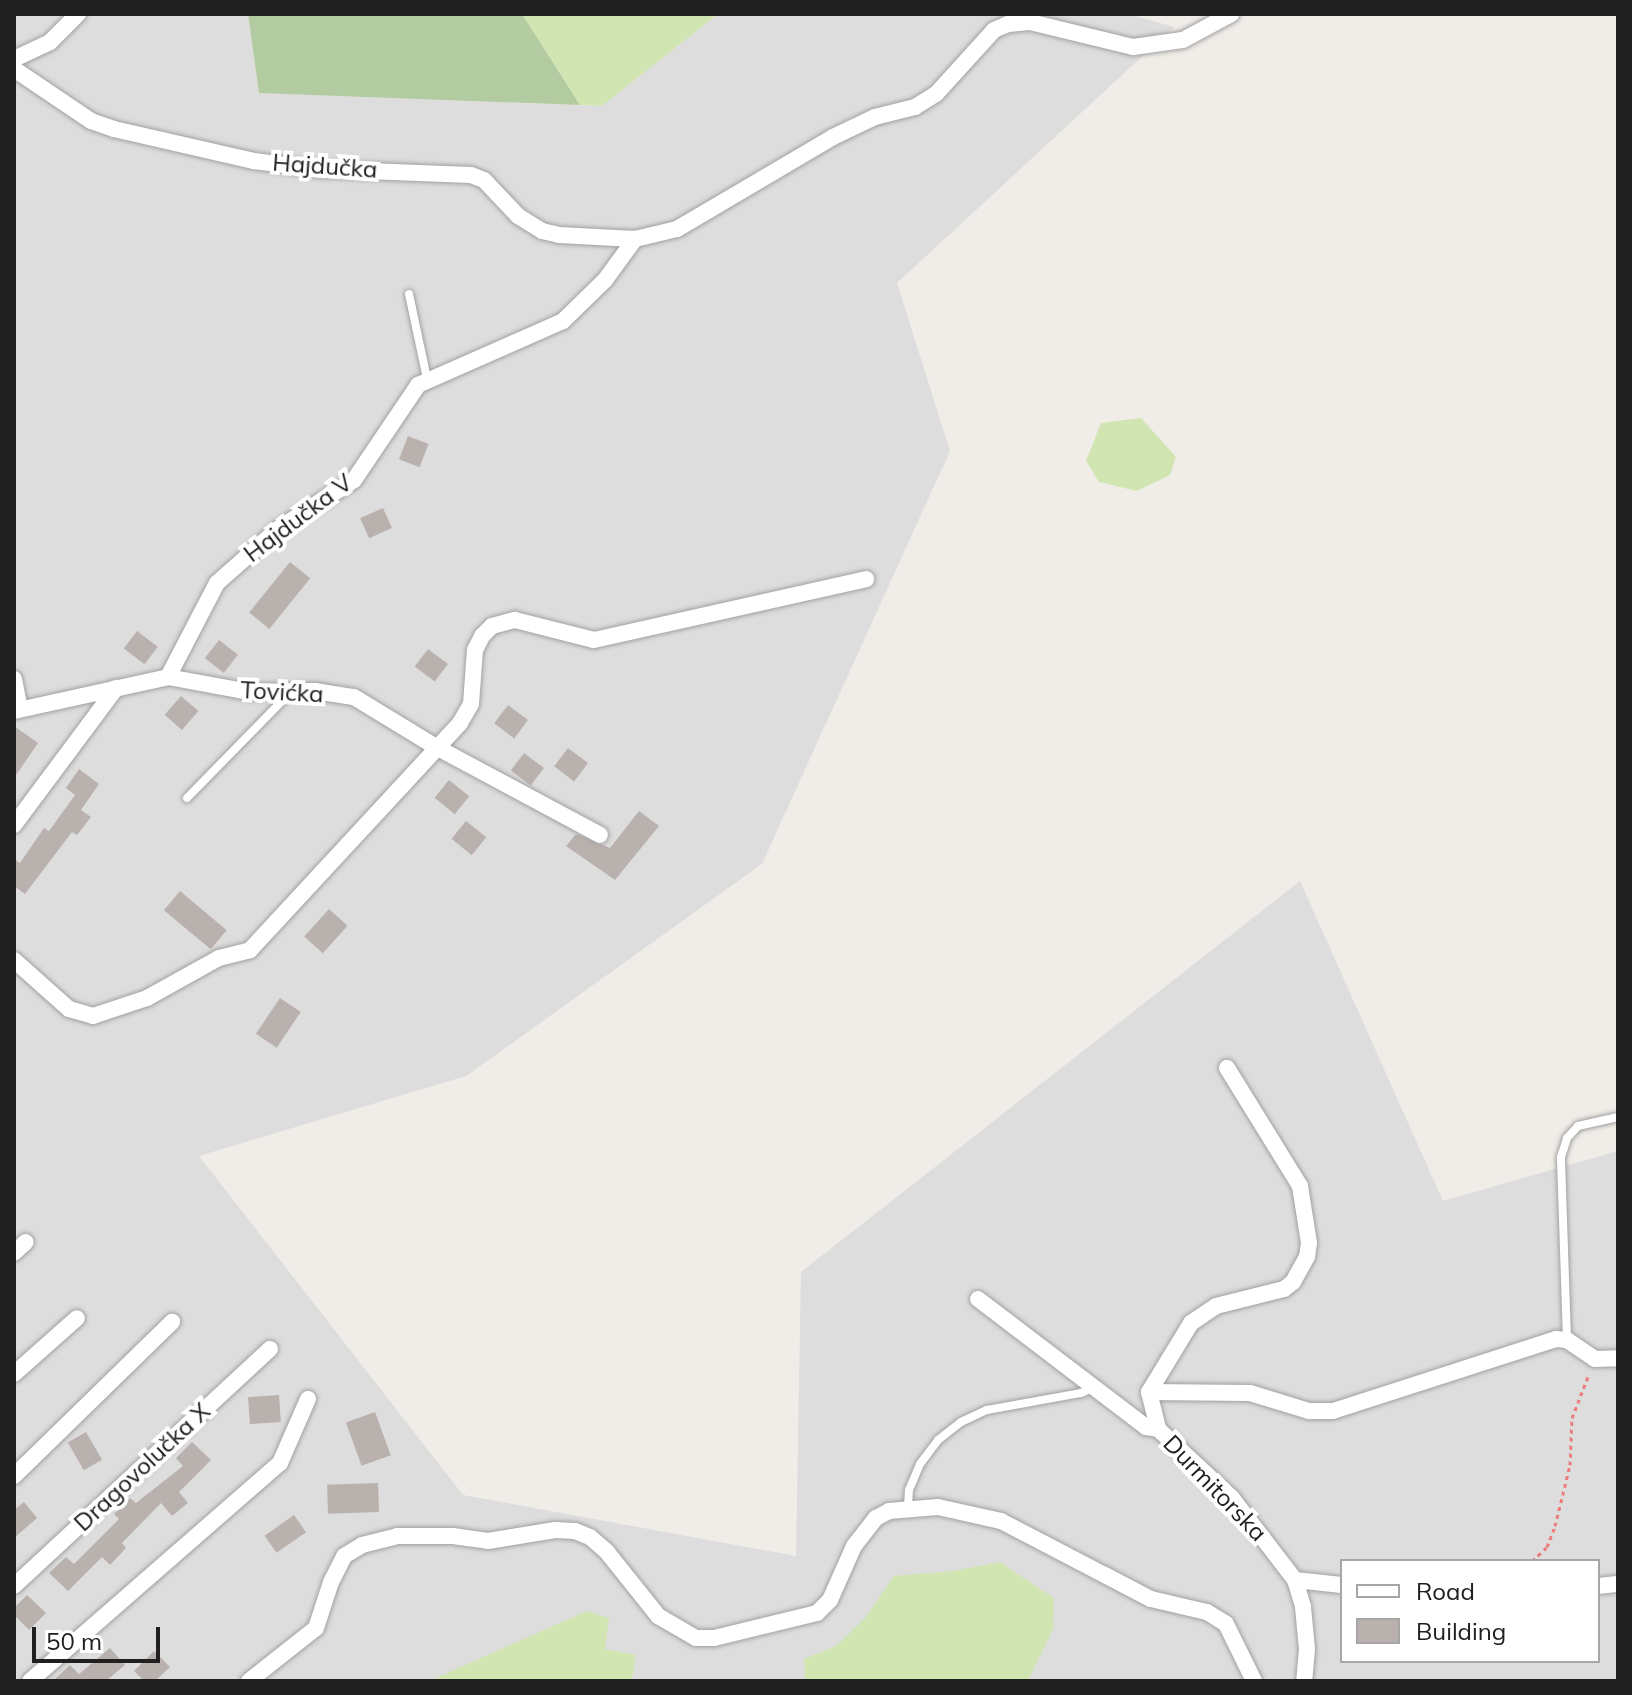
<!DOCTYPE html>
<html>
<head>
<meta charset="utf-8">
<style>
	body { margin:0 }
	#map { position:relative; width:1632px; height:1695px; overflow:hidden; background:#f0ece7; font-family:Mulish,sans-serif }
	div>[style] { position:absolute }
	.residential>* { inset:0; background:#dedddd }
	.grass>* { inset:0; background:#d1e5b2 }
	.forest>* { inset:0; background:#b2cba0 }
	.building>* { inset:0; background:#b9b1ad; transform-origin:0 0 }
	.path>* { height:3px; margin-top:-1.5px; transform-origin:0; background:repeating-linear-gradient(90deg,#ed7b7c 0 4px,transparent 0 8px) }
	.roads { filter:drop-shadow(0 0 2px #a1a1a1) drop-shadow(0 0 2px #a1a1a1) }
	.service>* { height:8px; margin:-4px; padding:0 4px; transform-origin:4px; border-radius:4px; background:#fff }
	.minor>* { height:16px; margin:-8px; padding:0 8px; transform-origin:8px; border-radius:8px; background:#fff }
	span { translate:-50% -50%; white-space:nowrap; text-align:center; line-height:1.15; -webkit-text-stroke:8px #fff; paint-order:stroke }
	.street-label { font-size:24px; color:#202020 }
	.frame { position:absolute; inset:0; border:16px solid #202020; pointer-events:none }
	.legend { position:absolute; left:1340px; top:1559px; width:260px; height:104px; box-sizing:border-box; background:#fff; border:2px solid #a6a6a6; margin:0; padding:10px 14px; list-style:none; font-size:24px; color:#202020 }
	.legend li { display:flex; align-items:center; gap:16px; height:40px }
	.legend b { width:40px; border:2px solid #a6a6a6 }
	.scale { position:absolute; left:32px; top:1627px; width:128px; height:36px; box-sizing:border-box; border:4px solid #202020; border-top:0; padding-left:10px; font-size:24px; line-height:28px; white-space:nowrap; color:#202020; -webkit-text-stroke:6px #fff; paint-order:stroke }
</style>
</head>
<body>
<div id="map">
	<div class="residential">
		<i style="clip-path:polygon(evenodd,14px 14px,248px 14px,259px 93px,601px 106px,718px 14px,1128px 14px,1174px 27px,897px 283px,950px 451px,762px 864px,466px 1076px,199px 1156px,463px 1495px,796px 1556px,801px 1272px,1300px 881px,1443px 1201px,1618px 1151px,1618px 1681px,14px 1681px,14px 14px,1342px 1561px,1598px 1561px,1598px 1661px,1342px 1661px,1342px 1561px)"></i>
	</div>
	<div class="grass">
		<i style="clip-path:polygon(522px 14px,718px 14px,602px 106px,580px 105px)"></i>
		<i style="clip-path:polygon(1141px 418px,1176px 457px,1170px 475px,1137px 491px,1099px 482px,1086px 461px,1101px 423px)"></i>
		<i style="clip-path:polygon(1000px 1562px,1054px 1598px,1053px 1629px,1028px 1681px,805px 1681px,804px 1659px,836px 1646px,865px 1618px,894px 1576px,953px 1571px)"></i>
		<i style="clip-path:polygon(587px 1611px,609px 1618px,605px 1649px,636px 1655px,632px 1681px,429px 1681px)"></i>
	</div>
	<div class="forest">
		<i style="clip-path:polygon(248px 14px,522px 14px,580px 105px,259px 93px)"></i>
	</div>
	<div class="building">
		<i style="left:408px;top:436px;width:22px;height:25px;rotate:21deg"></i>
		<i style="left:383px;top:508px;width:22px;height:25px;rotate:66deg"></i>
		<i style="left:290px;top:562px;width:26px;height:65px;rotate:39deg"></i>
		<i style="left:137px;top:631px;width:26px;height:22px;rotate:37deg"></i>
		<i style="left:219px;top:640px;width:24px;height:23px;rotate:38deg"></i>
		<i style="left:428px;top:649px;width:25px;height:22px;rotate:37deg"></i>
		<i style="left:181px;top:696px;width:23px;height:25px;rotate:41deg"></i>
		<i style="left:508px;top:705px;width:25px;height:23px;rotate:37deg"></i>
		<i style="clip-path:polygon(14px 726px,38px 743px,14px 778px)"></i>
		<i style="left:568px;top:748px;width:25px;height:23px;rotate:37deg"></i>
		<i style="left:524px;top:753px;width:25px;height:22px;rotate:37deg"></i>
		<i style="clip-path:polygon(79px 769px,99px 784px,81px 810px,91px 817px,77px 835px,72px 832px,25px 894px,14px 886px,14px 859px,20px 863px,44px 828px,49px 831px,75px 795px,66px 788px)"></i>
		<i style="left:449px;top:780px;width:26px;height:23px;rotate:39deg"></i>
		<i style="clip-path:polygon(639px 811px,659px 826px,615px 880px,566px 846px,576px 834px,610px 848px)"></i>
		<i style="left:466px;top:821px;width:26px;height:23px;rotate:39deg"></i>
		<i style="left:180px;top:891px;width:61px;height:25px;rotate:40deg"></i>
		<i style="left:329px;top:909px;width:25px;height:37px;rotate:42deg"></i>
		<i style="left:280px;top:998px;width:25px;height:43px;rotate:34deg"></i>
		<i style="left:279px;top:1395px;width:27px;height:31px;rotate:86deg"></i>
		<i style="left:375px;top:1412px;width:46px;height:31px;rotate:70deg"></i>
		<i style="left:86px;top:1432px;width:32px;height:21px;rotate:60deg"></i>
		<i style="clip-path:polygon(192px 1442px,211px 1460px,179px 1492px,188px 1503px,172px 1516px,161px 1503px,122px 1543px,126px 1548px,110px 1565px,102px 1557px,68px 1591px,49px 1573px,66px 1557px,74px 1564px,119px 1519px,114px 1514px,130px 1498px,136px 1503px,183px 1466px,176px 1458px)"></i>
		<i style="left:378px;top:1483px;width:29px;height:51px;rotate:88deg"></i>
		<i style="clip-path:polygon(24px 1502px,37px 1518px,14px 1538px,14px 1510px)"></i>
		<i style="left:294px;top:1515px;width:21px;height:36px;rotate:55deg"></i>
		<i style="clip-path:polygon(27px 1595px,46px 1613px,29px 1630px,14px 1615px,14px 1608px)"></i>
		<i style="clip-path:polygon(110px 1648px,125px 1665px,106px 1681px,53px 1681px,70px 1665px,79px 1674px)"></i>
		<i style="clip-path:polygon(154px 1651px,170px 1667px,155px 1681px,144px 1681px,134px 1671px)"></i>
	</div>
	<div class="path">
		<i style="left:1532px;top:1561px;width:21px;rotate:-43deg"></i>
		<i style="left:1547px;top:1547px;width:22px;rotate:-69deg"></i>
		<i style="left:1555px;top:1526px;width:63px;rotate:-76.2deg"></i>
		<i style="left:1570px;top:1465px;width:47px;rotate:-87.6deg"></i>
		<i style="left:1572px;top:1418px;width:47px;rotate:-68.9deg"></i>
	</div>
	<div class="roads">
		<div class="service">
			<i style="left:409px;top:294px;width:87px;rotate:78deg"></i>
			<i style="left:187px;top:798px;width:147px;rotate:-45.6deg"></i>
			<i style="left:1567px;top:1340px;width:183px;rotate:-91.9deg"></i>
			<i style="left:1561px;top:1157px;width:20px;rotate:-72deg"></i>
			<i style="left:1567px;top:1138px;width:16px;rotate:-47deg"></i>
			<i style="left:1578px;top:1126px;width:41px;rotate:-12.7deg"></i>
			<i style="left:908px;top:1508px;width:18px;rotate:-87deg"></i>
			<i style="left:909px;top:1490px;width:28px;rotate:-67deg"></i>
			<i style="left:920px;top:1464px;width:30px;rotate:-53deg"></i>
			<i style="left:938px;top:1440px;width:29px;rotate:-38deg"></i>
			<i style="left:961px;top:1422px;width:29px;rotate:-25deg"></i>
			<i style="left:987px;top:1410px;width:96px;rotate:-10.3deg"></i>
			<i style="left:1081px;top:1393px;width:13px;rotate:-23deg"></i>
		</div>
		<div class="minor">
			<i style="left:14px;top:59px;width:40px;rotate:-25deg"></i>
			<i style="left:50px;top:42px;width:40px;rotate:-45deg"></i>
			<i style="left:14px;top:69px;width:93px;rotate:34deg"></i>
			<i style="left:91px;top:121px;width:24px;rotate:19deg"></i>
			<i style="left:114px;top:129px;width:144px;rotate:12.9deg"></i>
			<i style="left:254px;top:161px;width:63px;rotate:7.4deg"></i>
			<i style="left:316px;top:169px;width:155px;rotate:2.2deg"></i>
			<i style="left:471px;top:175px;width:14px;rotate:21deg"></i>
			<i style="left:484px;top:180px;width:50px;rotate:46.6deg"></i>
			<i style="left:518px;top:216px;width:28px;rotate:32deg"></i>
			<i style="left:542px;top:231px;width:17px;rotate:13deg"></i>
			<i style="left:559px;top:235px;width:76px;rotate:3deg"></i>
			<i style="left:635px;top:239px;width:43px;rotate:-13.4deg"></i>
			<i style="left:677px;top:229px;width:181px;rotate:-30.5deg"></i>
			<i style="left:833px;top:137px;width:47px;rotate:-25.5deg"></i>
			<i style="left:875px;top:117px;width:41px;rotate:-14deg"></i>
			<i style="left:915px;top:107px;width:25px;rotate:-32deg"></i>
			<i style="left:936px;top:94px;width:86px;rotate:-47.8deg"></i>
			<i style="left:994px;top:30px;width:15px;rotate:-23deg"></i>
			<i style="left:1008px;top:24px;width:22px;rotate:-5deg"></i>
			<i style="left:1030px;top:22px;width:106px;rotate:13.6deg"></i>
			<i style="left:1133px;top:47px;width:50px;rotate:-8deg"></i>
			<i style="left:1183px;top:40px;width:55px;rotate:-28.4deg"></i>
			<i style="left:168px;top:677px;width:106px;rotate:-62.5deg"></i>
			<i style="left:217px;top:583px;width:81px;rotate:-41.5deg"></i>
			<i style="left:278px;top:529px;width:90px;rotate:-32.8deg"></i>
			<i style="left:354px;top:480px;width:115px;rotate:-56deg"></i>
			<i style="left:418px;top:385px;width:158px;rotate:-23.8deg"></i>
			<i style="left:563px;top:321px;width:59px;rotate:-44.3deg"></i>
			<i style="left:605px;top:280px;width:51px;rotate:-53.8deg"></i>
			<i style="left:14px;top:679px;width:31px;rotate:79deg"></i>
			<i style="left:14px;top:711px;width:158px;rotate:-12.4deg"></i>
			<i style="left:168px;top:677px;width:82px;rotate:10.5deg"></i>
			<i style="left:249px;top:692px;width:66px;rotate:-0.9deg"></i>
			<i style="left:315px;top:691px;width:39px;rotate:9deg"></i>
			<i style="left:354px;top:697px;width:96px;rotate:31.4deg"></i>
			<i style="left:436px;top:747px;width:186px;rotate:28.2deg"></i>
			<i style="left:14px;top:825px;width:171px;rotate:-53.3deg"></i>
			<i style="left:14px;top:960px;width:74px;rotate:41.7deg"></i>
			<i style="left:69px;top:1009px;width:25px;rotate:16deg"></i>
			<i style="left:93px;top:1016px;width:57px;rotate:-18.4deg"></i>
			<i style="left:147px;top:998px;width:82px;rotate:-29.1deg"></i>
			<i style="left:219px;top:958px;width:32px;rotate:-14deg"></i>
			<i style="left:250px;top:950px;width:309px;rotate:-47.2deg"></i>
			<i style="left:460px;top:723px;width:22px;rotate:-60deg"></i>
			<i style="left:471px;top:704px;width:54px;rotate:-85.8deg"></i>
			<i style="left:475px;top:650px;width:16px;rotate:-63deg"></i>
			<i style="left:482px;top:636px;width:14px;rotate:-45deg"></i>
			<i style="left:492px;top:626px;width:24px;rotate:-15deg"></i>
			<i style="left:515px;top:620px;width:81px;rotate:14.2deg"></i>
			<i style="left:594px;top:640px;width:279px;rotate:-12.6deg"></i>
			<i style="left:14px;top:1253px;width:16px;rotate:-43deg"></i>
			<i style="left:978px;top:1299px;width:211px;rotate:37.3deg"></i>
			<i style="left:1146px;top:1427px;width:12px;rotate:9deg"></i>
			<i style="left:14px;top:1374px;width:84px;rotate:-41.6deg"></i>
			<i style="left:1149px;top:1392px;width:101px;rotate:0.6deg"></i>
			<i style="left:1250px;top:1393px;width:62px;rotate:17deg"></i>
			<i style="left:1309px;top:1411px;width:24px"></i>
			<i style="left:1333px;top:1411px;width:234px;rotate:-17.9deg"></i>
			<i style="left:1556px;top:1339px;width:11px;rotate:5deg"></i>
			<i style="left:1567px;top:1340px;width:34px;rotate:34deg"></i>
			<i style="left:1595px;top:1359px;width:23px;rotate:-2deg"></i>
			<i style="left:1149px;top:1392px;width:81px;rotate:-58.7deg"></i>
			<i style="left:1191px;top:1323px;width:30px;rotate:-34deg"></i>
			<i style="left:1216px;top:1306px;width:70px;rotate:-14deg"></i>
			<i style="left:1284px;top:1289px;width:11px;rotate:-38deg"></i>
			<i style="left:1293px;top:1282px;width:29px;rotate:-61deg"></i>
			<i style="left:1307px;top:1257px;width:14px;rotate:-82deg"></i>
			<i style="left:1309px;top:1243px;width:58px;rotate:-99deg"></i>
			<i style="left:1300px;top:1186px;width:139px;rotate:-121.7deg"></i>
			<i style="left:1149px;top:1392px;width:38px;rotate:76deg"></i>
			<i style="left:1158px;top:1429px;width:101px;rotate:43deg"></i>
			<i style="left:1232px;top:1498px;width:103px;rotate:52.5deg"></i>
			<i style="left:1295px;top:1580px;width:28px;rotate:73deg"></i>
			<i style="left:1303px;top:1607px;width:42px;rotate:84.6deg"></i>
			<i style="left:1307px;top:1649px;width:32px;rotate:95deg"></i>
			<i style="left:14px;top:1476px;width:221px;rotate:-44.3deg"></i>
			<i style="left:1295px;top:1580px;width:47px;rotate:6.1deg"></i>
			<i style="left:14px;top:1586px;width:349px;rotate:-42.8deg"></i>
			<i style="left:1598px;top:1586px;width:20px;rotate:-6deg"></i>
			<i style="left:30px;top:1681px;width:332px;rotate:-41.1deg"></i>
			<i style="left:280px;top:1463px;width:70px;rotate:-66.4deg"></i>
			<i style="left:249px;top:1681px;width:85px;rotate:-38.3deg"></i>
			<i style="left:316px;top:1628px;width:48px;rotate:-71.9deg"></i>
			<i style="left:331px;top:1582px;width:29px;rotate:-63deg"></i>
			<i style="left:344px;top:1556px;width:21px;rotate:-31deg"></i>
			<i style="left:362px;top:1545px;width:36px;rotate:-14deg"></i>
			<i style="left:397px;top:1536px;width:56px"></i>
			<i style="left:453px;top:1536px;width:35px;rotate:8deg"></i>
			<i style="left:488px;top:1541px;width:68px;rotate:-9.3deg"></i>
			<i style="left:555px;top:1530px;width:20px;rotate:3deg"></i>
			<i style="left:575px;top:1531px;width:16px;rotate:22deg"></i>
			<i style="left:590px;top:1537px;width:23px;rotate:41deg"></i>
			<i style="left:607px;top:1552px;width:82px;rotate:51.4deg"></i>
			<i style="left:658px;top:1616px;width:44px;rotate:30.1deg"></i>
			<i style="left:696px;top:1638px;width:18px"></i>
			<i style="left:714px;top:1638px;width:106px;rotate:-13.6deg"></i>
			<i style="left:817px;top:1613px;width:18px;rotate:-45deg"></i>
			<i style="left:830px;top:1600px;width:59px;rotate:-66deg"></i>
			<i style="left:854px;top:1546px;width:36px;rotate:-52deg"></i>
			<i style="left:876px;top:1518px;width:15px;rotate:-28deg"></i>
			<i style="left:889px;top:1511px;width:49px;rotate:-4.7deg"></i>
			<i style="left:938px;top:1507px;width:65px;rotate:12.5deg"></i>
			<i style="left:1001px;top:1521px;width:169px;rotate:27.5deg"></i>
			<i style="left:1151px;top:1599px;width:57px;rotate:13.1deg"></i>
			<i style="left:1207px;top:1612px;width:22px;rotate:32deg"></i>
			<i style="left:1226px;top:1624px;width:64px;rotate:63.8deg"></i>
		</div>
	</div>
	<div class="street-label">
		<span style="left:325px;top:166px;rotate:4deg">Hajdučka</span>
		<span style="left:298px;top:518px;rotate:-37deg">Hajdučka V</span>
		<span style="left:282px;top:692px;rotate:3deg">Tovićka</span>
		<span style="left:142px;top:1467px;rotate:-43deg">Dragovolučka X</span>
		<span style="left:1215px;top:1488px;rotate:46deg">Durmitorska</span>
	</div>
	<div class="frame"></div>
	<ul class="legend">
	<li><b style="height:10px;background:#fff"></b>Road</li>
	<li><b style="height:22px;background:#b9b1ad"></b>Building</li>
	</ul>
	<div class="scale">50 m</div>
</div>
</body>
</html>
